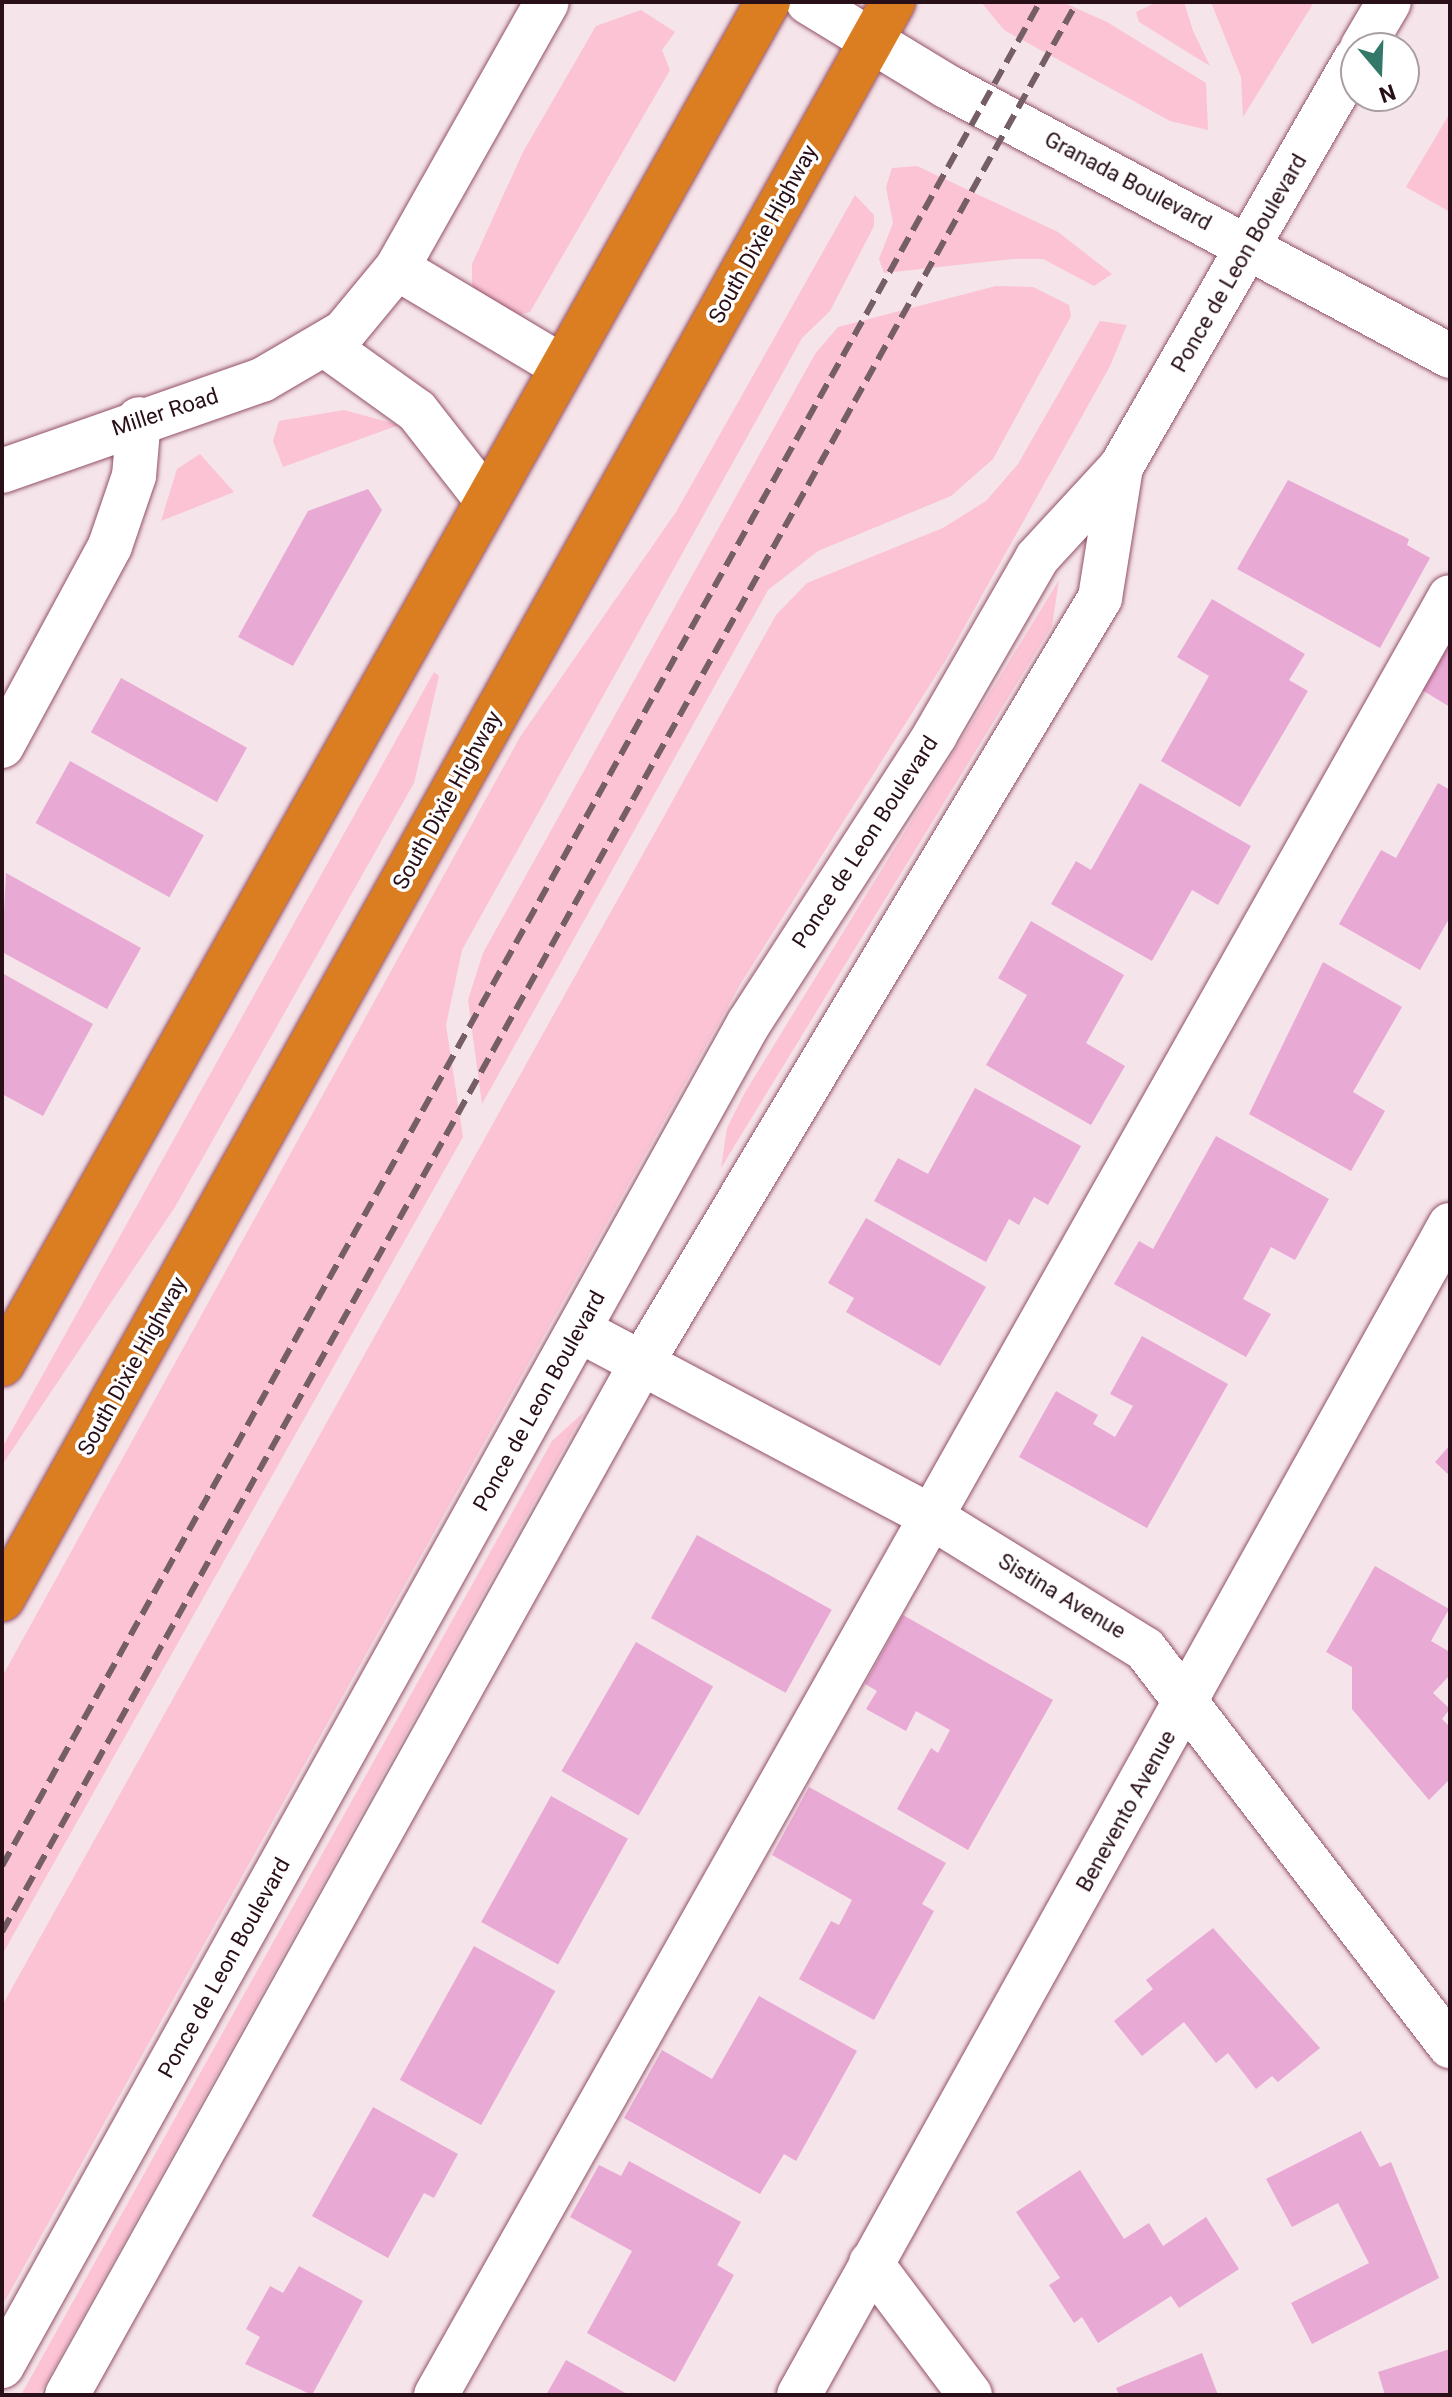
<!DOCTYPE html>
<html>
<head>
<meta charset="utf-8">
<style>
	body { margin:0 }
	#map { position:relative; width:1452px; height:2397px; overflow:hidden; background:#f5e4e9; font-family:Roboto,sans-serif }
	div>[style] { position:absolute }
	.green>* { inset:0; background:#fbc3d4 }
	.building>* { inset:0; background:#e9a9d5; transform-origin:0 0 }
	.roads { filter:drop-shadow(0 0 2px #935068) drop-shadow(0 0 2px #935068) }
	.minor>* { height:44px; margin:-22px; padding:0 22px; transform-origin:22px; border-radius:22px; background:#fff }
	.highway>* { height:44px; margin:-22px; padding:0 22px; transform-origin:22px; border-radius:22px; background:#db7e22 }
	.rail>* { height:6px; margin-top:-3px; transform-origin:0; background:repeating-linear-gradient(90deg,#755e66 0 16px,transparent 0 24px) }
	span { translate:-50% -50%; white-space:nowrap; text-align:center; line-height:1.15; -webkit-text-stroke:7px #fff; paint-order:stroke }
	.street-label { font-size:22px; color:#290f18 }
	.frame { position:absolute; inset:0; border:4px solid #290f18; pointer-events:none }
	.north { position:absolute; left:1340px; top:32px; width:80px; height:80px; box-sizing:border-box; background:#fff; border:2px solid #a99fa3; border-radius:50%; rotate:161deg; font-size:22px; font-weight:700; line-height:32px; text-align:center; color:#290f18 }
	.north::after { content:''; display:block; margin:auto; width:28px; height:36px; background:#34786a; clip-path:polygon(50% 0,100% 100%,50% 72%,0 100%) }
</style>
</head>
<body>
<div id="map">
	<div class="green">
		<i style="clip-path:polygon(981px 2px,1062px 2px,1107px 22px,1206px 83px,1208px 130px,1170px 121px,1004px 30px)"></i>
		<i style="clip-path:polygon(1184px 2px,1193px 31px,1210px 66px,1139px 22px,1136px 12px,1153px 4px)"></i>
		<i style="clip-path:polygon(1211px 2px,1314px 2px,1243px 117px,1241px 77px)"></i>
		<i style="clip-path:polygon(641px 10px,675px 32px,662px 50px,670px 70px,530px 312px,512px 317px,487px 306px,472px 285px,472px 264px,523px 152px,596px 26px)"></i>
		<i style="clip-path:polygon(1450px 113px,1450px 212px,1406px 187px)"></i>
		<i style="clip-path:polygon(917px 166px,1058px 232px,1112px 274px,1094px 286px,1043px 259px,1012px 259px,884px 273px,879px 259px,893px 223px,886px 187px,892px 168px)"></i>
		<i style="clip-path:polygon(855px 195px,874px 215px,874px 226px,830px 311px,802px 338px,462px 950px,446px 1025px,463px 1137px,2px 1955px,2px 1677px,520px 737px,676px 512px)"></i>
		<i style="clip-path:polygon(996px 286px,1033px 287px,1069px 305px,1071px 316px,993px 459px,951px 496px,818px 551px,768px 590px,482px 1104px,468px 1000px,483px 953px,815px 354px,838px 327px)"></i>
		<i style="clip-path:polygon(1100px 321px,1127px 325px,1110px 366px,947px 658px,741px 983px,2px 2306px,2px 2006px,776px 615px,807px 583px,943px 528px,986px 501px,1018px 464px)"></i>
		<i style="clip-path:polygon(344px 410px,399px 425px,283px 467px,273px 441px,279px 421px)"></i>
		<i style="clip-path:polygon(200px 454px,234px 492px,161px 521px,177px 469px)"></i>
		<i style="clip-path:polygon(1059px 580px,1052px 626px,721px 1168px,727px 1128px,744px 1094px)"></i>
		<i style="clip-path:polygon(434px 672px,439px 676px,414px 783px,175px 1207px,2px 1465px,2px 1448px)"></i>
		<i style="clip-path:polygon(584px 1412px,39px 2395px,21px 2395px,552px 1441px)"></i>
	</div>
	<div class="building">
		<i style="clip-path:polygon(1288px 480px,1409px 539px,1407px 545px,1430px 558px,1380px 648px,1237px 569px)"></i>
		<i style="clip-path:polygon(368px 489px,382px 510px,293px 666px,238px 637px,308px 511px)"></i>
		<i style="clip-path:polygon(1212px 599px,1305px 654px,1289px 680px,1308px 691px,1240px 807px,1161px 761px,1209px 676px,1177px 657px)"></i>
		<i style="clip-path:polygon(1450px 641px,1450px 707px,1422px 690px)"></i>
		<i style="left:121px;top:678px;width:144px;height:62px;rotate:29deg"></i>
		<i style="left:70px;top:761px;width:153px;height:71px;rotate:29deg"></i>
		<i style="clip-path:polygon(1140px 783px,1251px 846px,1218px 905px,1192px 890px,1152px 961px,1051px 904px,1076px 861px,1091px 870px)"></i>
		<i style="clip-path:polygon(1438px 783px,1450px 790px,1450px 917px,1420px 970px,1339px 924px,1381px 850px,1396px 858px)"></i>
		<i style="clip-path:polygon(6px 873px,141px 948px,107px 1009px,2px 952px)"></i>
		<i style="clip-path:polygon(1031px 921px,1124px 975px,1086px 1043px,1125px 1066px,1091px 1125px,986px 1065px,1027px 995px,998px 978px)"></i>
		<i style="clip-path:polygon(1323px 962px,1402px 1007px,1353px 1092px,1385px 1111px,1351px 1171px,1249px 1114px)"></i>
		<i style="clip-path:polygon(2px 973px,93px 1024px,43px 1116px,2px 1094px)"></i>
		<i style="clip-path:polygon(975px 1088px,1081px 1146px,1048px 1205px,1034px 1197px,1019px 1225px,1009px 1219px,986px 1262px,874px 1201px,898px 1158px,928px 1174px)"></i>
		<i style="clip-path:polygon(1216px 1136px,1329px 1199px,1295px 1260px,1271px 1247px,1243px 1299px,1271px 1314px,1246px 1357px,1114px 1284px,1139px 1241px,1153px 1249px)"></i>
		<i style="clip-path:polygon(866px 1218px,986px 1287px,940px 1366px,846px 1312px,854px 1298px,828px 1283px)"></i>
		<i style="clip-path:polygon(1142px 1336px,1228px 1384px,1147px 1528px,1019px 1457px,1056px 1391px,1098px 1415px,1093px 1424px,1115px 1437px,1133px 1406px,1110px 1394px)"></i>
		<i style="clip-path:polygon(1450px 1445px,1450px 1476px,1435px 1462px)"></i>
		<i style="left:697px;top:1535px;width:154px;height:95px;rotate:29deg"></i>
		<i style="clip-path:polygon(1375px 1566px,1449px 1609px,1431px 1641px,1450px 1652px,1450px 1675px,1433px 1693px,1450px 1709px,1442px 1719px,1450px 1727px,1450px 1779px,1429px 1800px,1352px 1709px,1352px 1667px,1326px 1652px)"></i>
		<i style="clip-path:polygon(903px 1615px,1053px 1700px,968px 1850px,897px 1809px,931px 1748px,938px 1753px,950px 1730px,916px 1711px,906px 1731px,866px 1709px,877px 1691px,865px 1684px)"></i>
		<i style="left:636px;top:1642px;width:89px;height:149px;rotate:30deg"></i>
		<i style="clip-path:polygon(809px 1787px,946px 1863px,922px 1904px,934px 1911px,874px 2020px,799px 1979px,831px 1921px,839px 1925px,852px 1900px,772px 1855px)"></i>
		<i style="left:551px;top:1796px;width:88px;height:144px;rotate:29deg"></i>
		<i style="clip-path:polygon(1213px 1928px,1320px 2048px,1278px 2082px,1272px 2076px,1256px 2089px,1228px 2053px,1216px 2063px,1184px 2022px,1142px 2056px,1114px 2021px,1153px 1989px,1146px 1980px)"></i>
		<i style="left:474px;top:1946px;width:93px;height:153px;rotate:29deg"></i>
		<i style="clip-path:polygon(759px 1996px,857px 2051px,796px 2161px,784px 2154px,760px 2194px,624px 2118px,662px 2050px,712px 2079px)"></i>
		<i style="clip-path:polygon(373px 2107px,458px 2154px,434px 2198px,424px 2193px,388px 2258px,312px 2216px)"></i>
		<i style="clip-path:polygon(1361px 2131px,1380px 2167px,1391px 2162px,1439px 2278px,1312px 2344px,1291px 2303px,1369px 2263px,1338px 2203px,1292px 2227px,1266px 2179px)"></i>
		<i style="clip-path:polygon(629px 2161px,741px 2222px,717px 2265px,734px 2275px,675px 2382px,587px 2333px,632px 2251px,570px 2217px,599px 2165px,621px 2176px)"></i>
		<i style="clip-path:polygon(1080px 2170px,1124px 2239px,1149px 2223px,1163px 2246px,1206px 2217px,1239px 2269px,1179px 2308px,1171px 2296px,1098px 2343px,1082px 2317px,1074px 2323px,1049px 2285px,1060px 2278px,1016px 2212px)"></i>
		<i style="clip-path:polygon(299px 2266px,363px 2301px,312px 2395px,245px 2364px,260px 2337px,246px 2329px,270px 2286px,283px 2293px)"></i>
		<i style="clip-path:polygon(1450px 2349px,1450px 2395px,1385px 2395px,1378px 2372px)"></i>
		<i style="clip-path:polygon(1202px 2353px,1218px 2395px,1119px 2395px,1116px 2388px)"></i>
		<i style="clip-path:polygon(566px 2360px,629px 2395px,546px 2395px)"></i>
	</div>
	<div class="roads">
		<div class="minor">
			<i style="left:808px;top:2px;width:164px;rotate:31.3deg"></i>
			<i style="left:948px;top:87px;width:570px;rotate:28.18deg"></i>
			<i style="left:1362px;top:48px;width:53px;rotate:-59.6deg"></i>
			<i style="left:397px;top:268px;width:190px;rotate:30.8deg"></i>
			<i style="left:325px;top:345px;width:113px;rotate:35.7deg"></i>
			<i style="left:417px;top:411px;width:110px;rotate:52deg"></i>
			<i style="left:2px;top:471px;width:275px;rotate:-19.3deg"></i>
			<i style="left:262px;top:380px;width:95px;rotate:-30.3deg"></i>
			<i style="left:344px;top:332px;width:83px;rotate:-50.4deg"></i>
			<i style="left:397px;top:268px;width:305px;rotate:-60.6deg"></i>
			<i style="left:2px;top:746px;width:227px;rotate:-61.6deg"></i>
			<i style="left:110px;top:546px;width:74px;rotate:-71.1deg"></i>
			<i style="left:134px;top:476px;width:57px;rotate:-85deg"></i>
			<i style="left:579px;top:1330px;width:395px;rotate:27.9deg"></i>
			<i style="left:928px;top:1515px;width:255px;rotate:31.7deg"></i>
			<i style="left:1145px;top:1649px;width:501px;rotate:52.47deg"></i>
			<i style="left:871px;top:2263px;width:165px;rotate:53.1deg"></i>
			<i style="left:2px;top:2366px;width:1537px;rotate:-60.92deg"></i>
			<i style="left:749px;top:1023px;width:343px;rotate:-57.1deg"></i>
			<i style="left:935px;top:735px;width:204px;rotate:-60deg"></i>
			<i style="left:1037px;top:558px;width:124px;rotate:-47.3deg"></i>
			<i style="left:1121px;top:467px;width:471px;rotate:-60.1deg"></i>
			<i style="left:67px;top:2395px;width:1180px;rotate:-60.89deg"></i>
			<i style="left:641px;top:1364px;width:893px;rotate:-59.07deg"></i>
			<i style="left:1100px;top:598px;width:133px;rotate:-80.9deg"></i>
			<i style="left:436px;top:2395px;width:2064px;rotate:-60.58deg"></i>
			<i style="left:799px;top:2395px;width:1339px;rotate:-60.91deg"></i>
		</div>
		<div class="highway">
			<i style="left:2px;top:1364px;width:1563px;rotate:-60.65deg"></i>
			<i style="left:2px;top:1599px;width:1829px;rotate:-60.84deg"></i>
		</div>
	</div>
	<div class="rail">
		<i style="left:2px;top:1866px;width:2134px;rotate:-60.89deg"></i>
		<i style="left:2px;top:1932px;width:2209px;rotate:-60.88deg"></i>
	</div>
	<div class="street-label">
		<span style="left:1128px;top:181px;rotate:28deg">Granada Boulevard</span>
		<span style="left:763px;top:234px;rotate:-61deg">South Dixie Highway</span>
		<span style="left:1239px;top:263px;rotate:-60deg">Ponce de Leon Boulevard</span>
		<span style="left:165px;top:412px;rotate:-18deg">Miller Road</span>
		<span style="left:447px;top:800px;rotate:-61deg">South Dixie Highway</span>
		<span style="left:865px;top:842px;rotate:-57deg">Ponce de Leon Boulevard</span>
		<span style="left:132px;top:1366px;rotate:-61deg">South Dixie Highway</span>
		<span style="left:539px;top:1401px;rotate:-61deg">Ponce de Leon Boulevard</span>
		<span style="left:1062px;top:1596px;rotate:31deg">Sistina Avenue</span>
		<span style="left:1126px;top:1811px;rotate:-61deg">Benevento Avenue</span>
		<span style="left:224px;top:1968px;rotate:-61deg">Ponce de Leon Boulevard</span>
	</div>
	<div class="frame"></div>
	<div class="north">N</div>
</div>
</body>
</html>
